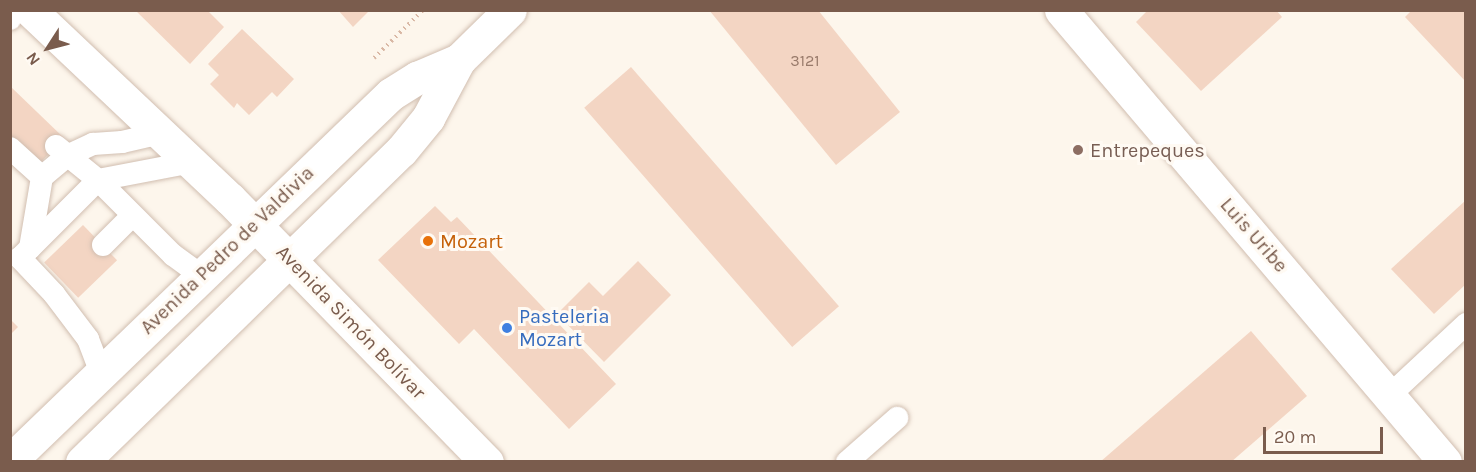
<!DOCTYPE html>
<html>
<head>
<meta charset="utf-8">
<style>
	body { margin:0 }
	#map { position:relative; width:1476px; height:472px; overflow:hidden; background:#fdf6ec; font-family:Karla,sans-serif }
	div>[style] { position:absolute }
	.building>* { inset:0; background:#f3d5c3; transform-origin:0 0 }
	.path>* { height:4px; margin-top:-2px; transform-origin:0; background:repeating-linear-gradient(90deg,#d9b8a5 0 1.5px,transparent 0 6px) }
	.roads { filter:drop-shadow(0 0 2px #d1beb0) drop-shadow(0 0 2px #d1beb0) }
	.service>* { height:22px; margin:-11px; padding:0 11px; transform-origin:11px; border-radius:11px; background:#fff }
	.minor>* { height:33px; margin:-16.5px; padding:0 16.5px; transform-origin:16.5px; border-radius:16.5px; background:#fff }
	.tertiary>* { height:33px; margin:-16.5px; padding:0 16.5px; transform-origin:16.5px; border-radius:16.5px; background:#fff }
	.secondary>* { height:33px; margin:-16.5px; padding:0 16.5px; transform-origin:16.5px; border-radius:16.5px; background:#fff }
	.dots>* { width:16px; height:16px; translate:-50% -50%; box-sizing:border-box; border:3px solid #fffaf3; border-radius:50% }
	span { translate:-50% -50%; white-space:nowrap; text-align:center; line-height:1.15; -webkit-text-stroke:6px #fffaf3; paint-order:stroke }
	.number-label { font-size:16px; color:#987a6a }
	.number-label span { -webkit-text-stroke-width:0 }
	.education-label { font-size:20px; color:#785e54 }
	.left { translate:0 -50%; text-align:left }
	.street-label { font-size:20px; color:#7a5c4d }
	.food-label { font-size:20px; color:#c56008 }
	.shop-label { font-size:20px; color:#366cbe }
	.frame { position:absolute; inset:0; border:12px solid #7a5c4d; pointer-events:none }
	.north { position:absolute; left:18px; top:18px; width:60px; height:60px; -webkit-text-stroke:4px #fffaf3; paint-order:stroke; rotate:234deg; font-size:16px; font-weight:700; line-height:24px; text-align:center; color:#7a5c4d }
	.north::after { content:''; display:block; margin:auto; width:21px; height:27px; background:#7a5c4d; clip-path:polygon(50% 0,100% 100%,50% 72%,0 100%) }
	.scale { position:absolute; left:1263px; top:427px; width:120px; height:27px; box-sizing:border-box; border:3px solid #7a5c4d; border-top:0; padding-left:8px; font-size:18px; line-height:21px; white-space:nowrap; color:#7a5c4d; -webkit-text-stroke:4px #fffaf3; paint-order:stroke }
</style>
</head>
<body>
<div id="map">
	<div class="building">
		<i style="clip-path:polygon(135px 10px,207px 10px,224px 27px,190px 64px)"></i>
		<i style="clip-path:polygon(338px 10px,370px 10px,353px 27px)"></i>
		<i style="clip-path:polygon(709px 10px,818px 10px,900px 112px,836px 165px)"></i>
		<i style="clip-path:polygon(1148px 10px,1276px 10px,1282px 17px,1201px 91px,1136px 22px)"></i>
		<i style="clip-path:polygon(1412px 10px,1466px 10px,1466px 82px,1405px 17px)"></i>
		<i style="clip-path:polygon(242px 29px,294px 79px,277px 97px,272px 92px,249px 115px,237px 103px,234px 108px,210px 84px,219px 75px,208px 64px)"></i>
		<i style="left:631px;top:67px;width:317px;height:62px;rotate:49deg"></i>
		<i style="clip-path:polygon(10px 86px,64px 138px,36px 167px,10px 142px)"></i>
		<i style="clip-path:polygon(1466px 200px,1466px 284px,1434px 314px,1391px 269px)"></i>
		<i style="clip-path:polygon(435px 206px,451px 222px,457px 217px,616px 384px,569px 429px,474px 329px,459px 344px,378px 260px)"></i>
		<i style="left:83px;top:225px;width:49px;height:54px;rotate:46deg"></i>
		<i style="clip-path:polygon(638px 261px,671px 295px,604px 362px,557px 314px,589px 282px,603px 296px)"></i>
		<i style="clip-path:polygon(10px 319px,18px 327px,10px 335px)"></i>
		<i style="clip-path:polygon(1251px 331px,1307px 396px,1231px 462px,1100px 462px)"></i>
	</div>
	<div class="path">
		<i style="left:374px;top:58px;width:69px;rotate:-44.4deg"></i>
	</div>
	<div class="roads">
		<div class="service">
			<i style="left:10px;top:19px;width:9px;rotate:-72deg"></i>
			<i style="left:56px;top:146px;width:54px;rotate:39deg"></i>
			<i style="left:98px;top:180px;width:106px;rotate:45deg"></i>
			<i style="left:173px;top:255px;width:34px;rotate:36deg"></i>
			<i style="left:10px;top:148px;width:43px;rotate:42.2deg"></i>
			<i style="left:42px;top:177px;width:72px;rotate:99.6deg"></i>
			<i style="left:42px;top:177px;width:33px;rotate:-40deg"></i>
			<i style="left:67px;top:156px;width:29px;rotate:-25deg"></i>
			<i style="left:93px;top:144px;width:29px;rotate:-4deg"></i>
			<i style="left:122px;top:142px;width:40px;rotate:-13deg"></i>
			<i style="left:103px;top:245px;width:41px;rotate:-45deg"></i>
			<i style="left:101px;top:373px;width:36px;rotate:-111deg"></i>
			<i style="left:88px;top:339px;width:56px;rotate:-127.1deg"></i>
			<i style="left:54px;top:294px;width:50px;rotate:-133.4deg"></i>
			<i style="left:20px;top:258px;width:110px;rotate:-45deg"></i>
			<i style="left:98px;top:180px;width:96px;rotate:-10.8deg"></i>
			<i style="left:1391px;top:394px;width:103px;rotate:-43deg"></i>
			<i style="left:847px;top:462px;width:67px;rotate:-41.3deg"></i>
		</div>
		<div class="minor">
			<i style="left:1061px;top:10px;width:593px;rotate:49.65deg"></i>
		</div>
		<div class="tertiary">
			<i style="left:30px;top:10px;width:275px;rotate:43.4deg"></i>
			<i style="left:230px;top:199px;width:368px;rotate:45.7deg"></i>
		</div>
		<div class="secondary">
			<i style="left:10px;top:461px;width:529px;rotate:-43.93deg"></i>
			<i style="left:391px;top:94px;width:31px;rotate:-32deg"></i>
			<i style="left:417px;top:78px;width:46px;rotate:-23.2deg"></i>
			<i style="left:82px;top:462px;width:446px;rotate:-44.3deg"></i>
			<i style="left:401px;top:151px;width:43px;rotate:-50.7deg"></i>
			<i style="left:428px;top:118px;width:66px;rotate:-61.9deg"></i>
			<i style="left:459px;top:60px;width:71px;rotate:-44.4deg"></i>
		</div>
	</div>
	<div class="dots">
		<i style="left:1078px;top:150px;background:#8d6e63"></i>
		<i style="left:428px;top:241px;background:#e8710a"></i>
		<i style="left:507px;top:328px;background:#3f7fe0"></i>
	</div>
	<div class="number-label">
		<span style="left:805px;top:61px">3121</span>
	</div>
	<div class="education-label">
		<span class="left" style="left:1090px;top:150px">Entrepeques</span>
	</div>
	<div class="street-label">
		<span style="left:1254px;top:235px;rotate:49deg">Luis Uribe</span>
		<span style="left:227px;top:250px;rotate:-44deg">Avenida Pedro de Valdivia</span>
		<span style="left:351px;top:322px;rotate:46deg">Avenida Simón Bolívar</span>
	</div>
	<div class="food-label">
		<span class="left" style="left:440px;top:241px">Mozart</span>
	</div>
	<div class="shop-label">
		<span class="left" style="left:519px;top:328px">Pasteleria<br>Mozart</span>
	</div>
	<div class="frame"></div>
	<div class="north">N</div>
	<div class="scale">20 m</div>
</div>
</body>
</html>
